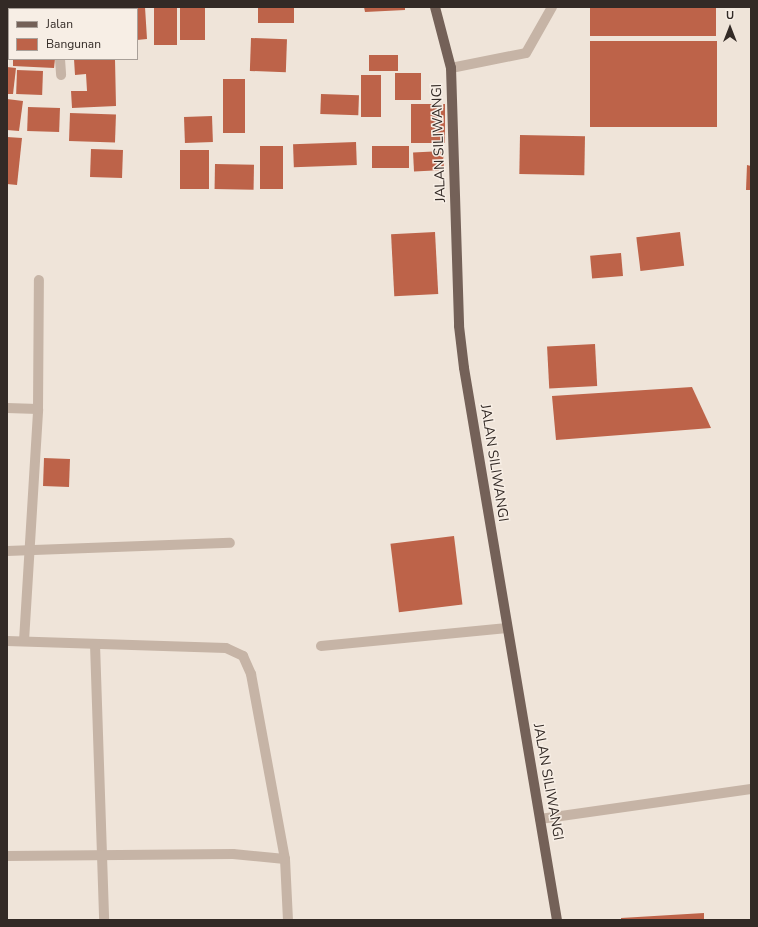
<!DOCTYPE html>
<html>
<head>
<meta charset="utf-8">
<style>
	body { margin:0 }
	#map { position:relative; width:758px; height:927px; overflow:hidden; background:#efe4d9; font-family:"Nunito Sans",sans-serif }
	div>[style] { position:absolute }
	.building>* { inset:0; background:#bd6349; transform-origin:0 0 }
	.service>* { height:10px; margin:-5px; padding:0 5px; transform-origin:5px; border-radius:5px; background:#c6b4a6 }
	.minor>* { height:10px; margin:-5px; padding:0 5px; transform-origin:5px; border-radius:5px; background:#c6b4a6 }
	.primary>* { height:10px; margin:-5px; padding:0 5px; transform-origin:5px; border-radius:5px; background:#746158 }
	span { translate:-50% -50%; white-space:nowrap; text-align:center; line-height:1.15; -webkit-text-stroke:3px #f7eee5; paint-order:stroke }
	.street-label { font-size:14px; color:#332a26 }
	.frame { position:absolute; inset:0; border:8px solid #332a26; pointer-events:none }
	.legend { position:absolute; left:8px; top:8px; width:130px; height:52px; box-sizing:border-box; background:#f7eee5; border:1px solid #a9a099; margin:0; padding:5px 7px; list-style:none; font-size:12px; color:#332a26 }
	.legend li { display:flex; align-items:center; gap:8px; height:20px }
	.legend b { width:20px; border:1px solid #a9a099 }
	.north { position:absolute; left:710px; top:8px; width:40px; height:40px; -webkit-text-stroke:3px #f7eee5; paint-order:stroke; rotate:0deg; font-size:11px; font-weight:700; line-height:16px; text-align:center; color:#332a26 }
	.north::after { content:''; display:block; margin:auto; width:14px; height:18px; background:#332a26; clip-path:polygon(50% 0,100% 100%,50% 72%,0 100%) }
</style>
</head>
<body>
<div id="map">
	<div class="building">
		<i style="clip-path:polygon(22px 7px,52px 7px,22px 9px)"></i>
		<i style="left:63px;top:7px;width:28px;height:2px"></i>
		<i style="clip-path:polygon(92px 7px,145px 7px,147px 39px,137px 40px,137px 9px)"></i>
		<i style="left:154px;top:7px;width:23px;height:38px"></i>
		<i style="left:180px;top:7px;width:25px;height:33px"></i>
		<i style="left:258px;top:7px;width:36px;height:16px"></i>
		<i style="clip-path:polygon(364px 7px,405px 7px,405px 10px,365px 12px)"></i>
		<i style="left:590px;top:7px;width:126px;height:29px"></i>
		<i style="clip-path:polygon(7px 17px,9px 17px,8px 39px,7px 39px)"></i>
		<i style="left:251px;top:38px;width:36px;height:33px;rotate:2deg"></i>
		<i style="left:590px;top:41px;width:127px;height:86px"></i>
		<i style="left:369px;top:55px;width:29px;height:16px"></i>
		<i style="clip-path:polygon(13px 59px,55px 59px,54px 68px,13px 66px)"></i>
		<i style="clip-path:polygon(74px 59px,115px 59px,116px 106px,72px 108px,71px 91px,87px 91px,86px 74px,75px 75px)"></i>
		<i style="clip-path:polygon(7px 67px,16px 68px,13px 94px,7px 94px)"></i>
		<i style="left:17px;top:70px;width:26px;height:24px;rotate:2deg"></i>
		<i style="left:395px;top:73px;width:26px;height:27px"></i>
		<i style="left:361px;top:75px;width:20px;height:42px"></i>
		<i style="left:223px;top:79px;width:22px;height:54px"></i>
		<i style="left:321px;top:94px;width:38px;height:20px;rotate:2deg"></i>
		<i style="clip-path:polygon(7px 99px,23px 101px,19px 131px,7px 130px)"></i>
		<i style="left:411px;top:104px;width:34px;height:39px"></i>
		<i style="left:28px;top:107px;width:32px;height:24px;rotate:2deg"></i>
		<i style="left:70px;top:113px;width:46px;height:28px;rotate:2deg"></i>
		<i style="left:212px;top:116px;width:26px;height:28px;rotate:88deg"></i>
		<i style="left:520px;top:135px;width:65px;height:39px;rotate:1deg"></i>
		<i style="clip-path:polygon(7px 137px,22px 138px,17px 185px,7px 184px)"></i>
		<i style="left:356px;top:142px;width:23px;height:63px;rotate:88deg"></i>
		<i style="left:260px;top:146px;width:23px;height:43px"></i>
		<i style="left:372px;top:146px;width:37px;height:22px"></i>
		<i style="left:91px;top:149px;width:32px;height:28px;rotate:2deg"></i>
		<i style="left:180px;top:150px;width:29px;height:39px"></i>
		<i style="left:443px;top:151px;width:19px;height:30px;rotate:87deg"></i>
		<i style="left:215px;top:164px;width:39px;height:25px;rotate:1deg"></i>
		<i style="clip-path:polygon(747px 165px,751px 166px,751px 190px,746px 190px)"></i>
		<i style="left:435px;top:232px;width:62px;height:44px;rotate:87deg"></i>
		<i style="left:680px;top:232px;width:34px;height:44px;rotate:83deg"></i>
		<i style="left:621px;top:253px;width:23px;height:31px;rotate:85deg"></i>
		<i style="left:595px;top:344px;width:42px;height:48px;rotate:87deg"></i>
		<i style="clip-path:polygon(692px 387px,711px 428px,556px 440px,552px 396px)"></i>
		<i style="left:44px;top:458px;width:26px;height:28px;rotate:2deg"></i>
		<i style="left:454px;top:536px;width:69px;height:64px;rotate:83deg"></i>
		<i style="clip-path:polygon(704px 913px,704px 920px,621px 920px,621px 918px)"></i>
	</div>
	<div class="service">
		<i style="left:451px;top:68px;width:76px;rotate:-11.3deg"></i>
		<i style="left:526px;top:53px;width:53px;rotate:-60.5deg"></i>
	</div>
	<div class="minor">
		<i style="left:59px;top:7px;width:2px;rotate:90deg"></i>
		<i style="left:60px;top:59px;width:16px;rotate:86deg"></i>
		<i style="left:7px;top:408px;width:31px;rotate:2deg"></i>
		<i style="left:7px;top:551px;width:223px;rotate:-2.1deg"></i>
		<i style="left:7px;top:641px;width:219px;rotate:1.8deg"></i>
		<i style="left:226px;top:648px;width:19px;rotate:25deg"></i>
		<i style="left:243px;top:656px;width:20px;rotate:66deg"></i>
		<i style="left:251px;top:674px;width:188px;rotate:79.6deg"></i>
		<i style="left:285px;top:859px;width:61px;rotate:87.2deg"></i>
		<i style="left:24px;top:641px;width:232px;rotate:-86.5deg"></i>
		<i style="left:38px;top:409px;width:129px;rotate:-89.6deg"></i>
		<i style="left:95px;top:644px;width:276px;rotate:88.1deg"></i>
		<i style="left:321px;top:646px;width:187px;rotate:-5.5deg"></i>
		<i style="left:540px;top:819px;width:213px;rotate:-8.1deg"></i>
		<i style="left:7px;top:856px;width:226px;rotate:-0.5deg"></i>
		<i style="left:233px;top:854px;width:52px;rotate:5.5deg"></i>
	</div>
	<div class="primary">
		<i style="left:435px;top:7px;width:63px;rotate:75.3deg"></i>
		<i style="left:451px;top:68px;width:258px;rotate:88.2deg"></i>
		<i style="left:459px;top:326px;width:42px;rotate:83.2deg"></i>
		<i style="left:464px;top:368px;width:560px;rotate:80.44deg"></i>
	</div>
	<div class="street-label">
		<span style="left:439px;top:143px;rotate:-92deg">JALAN SILIWANGI</span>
		<span style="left:494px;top:463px;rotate:81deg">JALAN SILIWANGI</span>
		<span style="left:548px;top:782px;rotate:80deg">JALAN SILIWANGI</span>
	</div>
	<div class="frame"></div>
	<ul class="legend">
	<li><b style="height:5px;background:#746158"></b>Jalan</li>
	<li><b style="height:11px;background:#bd6349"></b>Bangunan</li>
	</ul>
	<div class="north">U</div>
</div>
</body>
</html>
